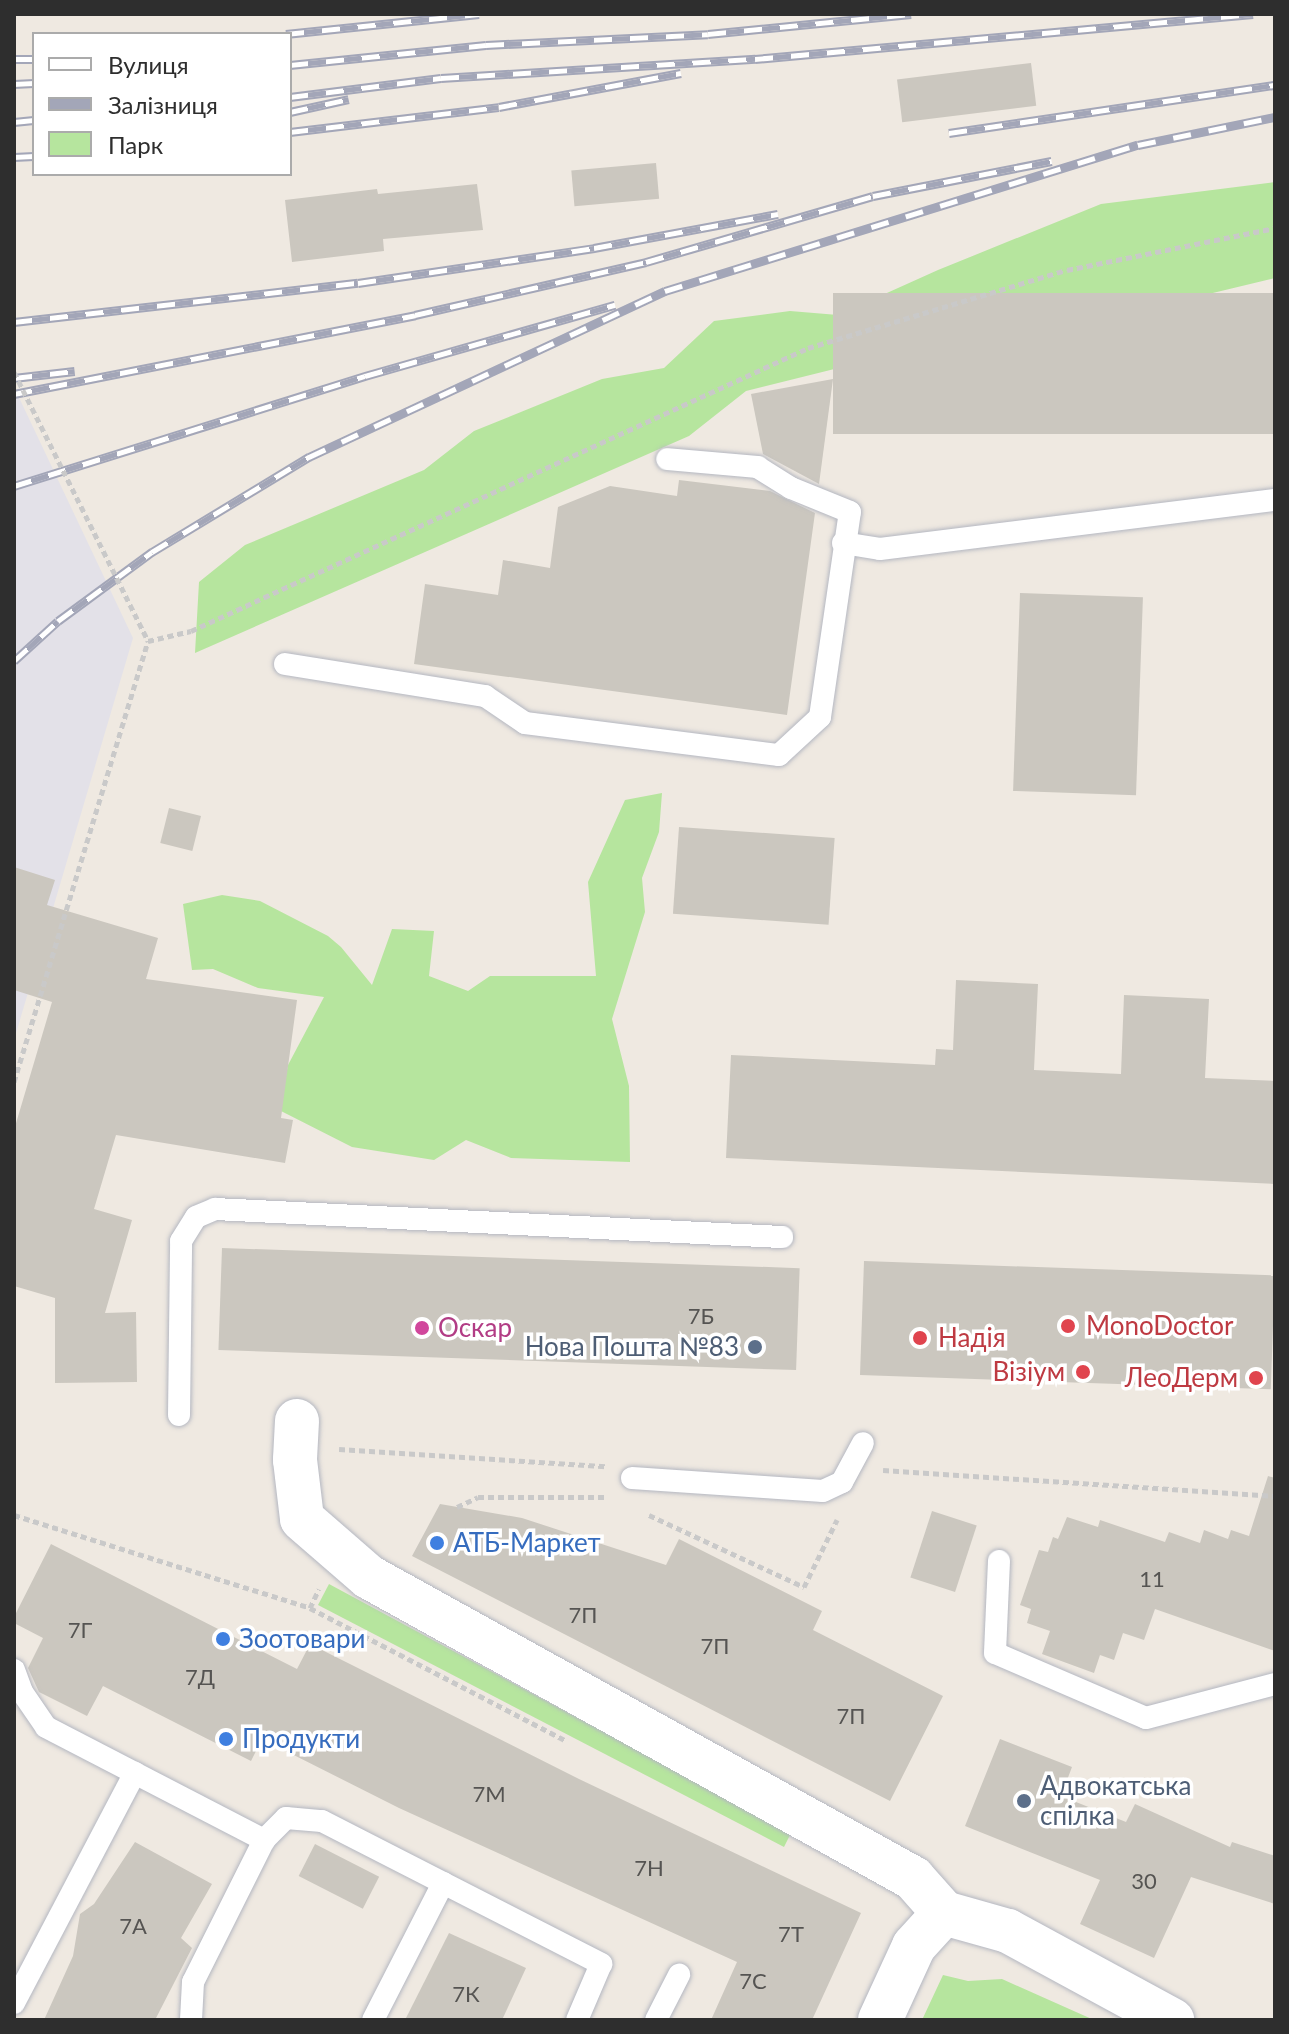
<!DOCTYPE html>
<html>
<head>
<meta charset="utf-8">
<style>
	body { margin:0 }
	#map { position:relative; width:1289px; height:2034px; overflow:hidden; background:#efe9e1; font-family:Lato,sans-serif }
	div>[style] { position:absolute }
	.industrial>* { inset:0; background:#e3e1e8 }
	.green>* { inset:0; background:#b6e59e }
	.building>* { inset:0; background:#cbc7bf; transform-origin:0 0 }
	.path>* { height:5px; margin-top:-2.5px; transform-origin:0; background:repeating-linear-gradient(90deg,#c9c9c9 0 6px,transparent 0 10px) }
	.roads { filter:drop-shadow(0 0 2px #b4b7c1) drop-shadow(0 0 2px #b4b7c1) }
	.lane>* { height:22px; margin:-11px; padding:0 11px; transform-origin:11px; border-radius:11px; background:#fff }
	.street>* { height:44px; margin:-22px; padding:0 22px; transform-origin:22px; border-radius:22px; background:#fff }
	.rail>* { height:9px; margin-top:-4.5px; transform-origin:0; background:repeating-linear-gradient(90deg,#fff 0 18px,#a3a6b8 0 36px); box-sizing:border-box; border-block:2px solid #a3a6b8 }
	.path-bridge>* { height:5px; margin-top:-2.5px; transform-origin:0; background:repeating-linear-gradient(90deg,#c9c9c9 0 6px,transparent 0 10px) }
	.dots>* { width:22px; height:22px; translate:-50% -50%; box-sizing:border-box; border:4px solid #fff; border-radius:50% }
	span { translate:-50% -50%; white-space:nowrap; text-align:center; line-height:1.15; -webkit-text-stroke:7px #fff; paint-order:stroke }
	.number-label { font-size:22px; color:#555452 }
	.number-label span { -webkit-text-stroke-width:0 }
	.health-label { font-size:26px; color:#be3a42 }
	.left { translate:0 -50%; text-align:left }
	.right { translate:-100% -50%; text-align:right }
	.hotel-label { font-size:26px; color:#b23c85 }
	.service-label { font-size:26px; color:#4e5e75 }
	.shop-label { font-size:26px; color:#366cbe }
	.frame { position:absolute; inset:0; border:16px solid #2e2e2e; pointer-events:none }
	.legend { position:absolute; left:32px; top:32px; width:260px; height:144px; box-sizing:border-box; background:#fff; border:2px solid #ababab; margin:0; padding:10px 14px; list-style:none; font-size:24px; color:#2e2e2e }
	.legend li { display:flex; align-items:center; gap:16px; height:40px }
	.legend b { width:40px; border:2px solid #ababab }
</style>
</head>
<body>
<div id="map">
	<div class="industrial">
		<i style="clip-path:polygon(14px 387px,133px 638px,14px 1040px)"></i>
	</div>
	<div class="green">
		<i style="clip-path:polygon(1275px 182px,1275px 278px,1192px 298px,1110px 305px,1075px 316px,967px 336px,746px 391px,689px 436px,195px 653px,199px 582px,245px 545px,424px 470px,474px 431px,602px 379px,664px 368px,714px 321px,790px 311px,838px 315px,938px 270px,1101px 204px)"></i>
		<i style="clip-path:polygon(662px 793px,659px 832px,642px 878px,645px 912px,612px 1019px,629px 1086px,630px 1162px,511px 1158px,466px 1140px,434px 1160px,352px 1147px,279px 1110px,288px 1065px,324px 997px,258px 988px,213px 969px,192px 970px,183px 904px,222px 895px,260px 901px,328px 936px,341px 947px,372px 985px,392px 929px,434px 931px,429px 976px,468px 991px,490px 976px,596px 976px,588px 882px,625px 800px)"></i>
		<i style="clip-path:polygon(329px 1584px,791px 1833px,784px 1847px,318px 1605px)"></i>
		<i style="clip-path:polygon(943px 1975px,968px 1981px,1002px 1979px,1094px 2020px,922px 2020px)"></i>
	</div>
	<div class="building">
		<i style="left:1031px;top:63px;width:43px;height:135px;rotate:83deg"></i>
		<i style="left:656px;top:163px;width:36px;height:85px;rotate:85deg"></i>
		<i style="clip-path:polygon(477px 184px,483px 230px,383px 239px,384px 251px,292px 262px,285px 200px,377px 189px,378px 194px)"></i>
		<i style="left:1275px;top:293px;width:141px;height:442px;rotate:90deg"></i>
		<i style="clip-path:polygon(833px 379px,819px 484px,763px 454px,751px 394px)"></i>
		<i style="clip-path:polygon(679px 480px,770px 491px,815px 513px,787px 715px,414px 664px,425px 584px,498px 595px,503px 560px,550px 568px,558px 507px,610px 486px,677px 496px)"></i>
		<i style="left:1020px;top:593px;width:123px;height:198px;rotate:2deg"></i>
		<i style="left:169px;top:808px;width:33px;height:36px;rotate:14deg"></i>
		<i style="left:679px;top:827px;width:156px;height:87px;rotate:4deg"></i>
		<i style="clip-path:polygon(14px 867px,55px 880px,47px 905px,158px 938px,146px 979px,297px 1000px,281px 1118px,293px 1120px,285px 1163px,116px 1135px,94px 1209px,132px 1220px,105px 1313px,136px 1312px,137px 1382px,55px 1383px,55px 1298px,14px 1286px,14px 1130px,52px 1002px,14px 990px)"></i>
		<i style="clip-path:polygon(956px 980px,1038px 984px,1034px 1070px,1121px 1074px,1124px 995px,1209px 999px,1205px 1078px,1275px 1081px,1275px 1184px,726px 1158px,731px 1055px,935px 1065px,936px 1049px,953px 1050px)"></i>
		<i style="left:222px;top:1248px;width:578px;height:102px;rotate:2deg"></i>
		<i style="left:864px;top:1261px;width:411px;height:114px;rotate:2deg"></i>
		<i style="clip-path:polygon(1268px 1476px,1275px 1478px,1275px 1651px,1155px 1609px,1144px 1640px,1123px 1633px,1114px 1660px,1100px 1655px,1094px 1673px,1042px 1654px,1050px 1631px,1027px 1623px,1031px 1609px,1020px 1605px,1039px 1550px,1048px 1552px,1053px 1537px,1058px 1539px,1067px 1517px,1098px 1527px,1100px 1520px,1165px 1542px,1169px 1532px,1200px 1543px,1204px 1530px,1228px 1539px,1231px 1530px,1249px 1536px)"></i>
		<i style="clip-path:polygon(440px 1504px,522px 1518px,666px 1565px,679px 1539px,822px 1611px,813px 1630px,943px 1696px,890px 1801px,412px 1556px)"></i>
		<i style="left:932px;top:1511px;width:47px;height:70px;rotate:18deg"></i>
		<i style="clip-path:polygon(51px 1544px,297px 1669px,310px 1644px,579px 1779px,861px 1913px,812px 2020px,711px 2020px,737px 1962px,399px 1808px,262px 1739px,251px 1761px,103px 1686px,87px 1716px,39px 1692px,28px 1668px,43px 1638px,14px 1623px,14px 1617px)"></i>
		<i style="clip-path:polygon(1000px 1739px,1072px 1767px,1061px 1796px,1126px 1822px,1135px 1804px,1230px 1847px,1232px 1842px,1275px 1856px,1275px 1904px,1191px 1877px,1154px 1958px,1080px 1924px,1100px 1880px,965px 1826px)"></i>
		<i style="clip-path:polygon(135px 1842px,212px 1884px,181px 1938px,192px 1948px,155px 2020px,44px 2020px,73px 1956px,80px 1914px,94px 1904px)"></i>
		<i style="left:315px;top:1844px;width:72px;height:36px;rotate:27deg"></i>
		<i style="clip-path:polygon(449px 1933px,526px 1968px,502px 2020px,405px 2020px)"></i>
	</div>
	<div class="path">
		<i style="left:14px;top:1082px;width:461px;rotate:-73.1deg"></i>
		<i style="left:148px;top:641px;width:44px;rotate:-13.1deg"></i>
		<i style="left:191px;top:631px;width:679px;rotate:-24.64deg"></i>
		<i style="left:808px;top:348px;width:270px;rotate:-16.8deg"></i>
		<i style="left:1067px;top:270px;width:212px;rotate:-11.4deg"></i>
		<i style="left:339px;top:1449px;width:267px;rotate:3.7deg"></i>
		<i style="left:883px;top:1470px;width:393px;rotate:3.8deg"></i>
		<i style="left:457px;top:1507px;width:23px;rotate:-25deg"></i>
		<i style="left:478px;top:1497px;width:130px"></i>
		<i style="left:14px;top:1515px;width:310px;rotate:17.4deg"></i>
		<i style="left:310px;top:1608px;width:289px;rotate:27.4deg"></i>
		<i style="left:649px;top:1515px;width:171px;rotate:24.9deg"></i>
		<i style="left:804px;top:1587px;width:75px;rotate:-63.8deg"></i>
		<i style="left:310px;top:1608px;width:21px;rotate:-65deg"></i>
	</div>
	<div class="roads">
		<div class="lane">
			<i style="left:843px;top:543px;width:37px;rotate:9deg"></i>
			<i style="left:880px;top:549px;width:398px;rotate:-7.1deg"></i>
			<i style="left:285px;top:664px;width:203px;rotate:9.1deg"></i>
			<i style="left:485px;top:696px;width:48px;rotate:34deg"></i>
			<i style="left:525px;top:723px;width:256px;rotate:7.2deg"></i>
			<i style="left:779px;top:755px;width:56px;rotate:-42.8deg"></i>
			<i style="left:820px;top:717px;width:207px;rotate:-81.7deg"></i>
			<i style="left:850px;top:512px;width:64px;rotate:-157.9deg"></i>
			<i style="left:791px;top:488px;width:39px;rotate:-148deg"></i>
			<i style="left:758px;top:467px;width:91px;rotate:-175deg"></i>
			<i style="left:179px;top:1415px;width:174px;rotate:-89.3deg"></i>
			<i style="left:181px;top:1241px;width:28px;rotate:-58deg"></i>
			<i style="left:196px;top:1217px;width:21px;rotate:-23deg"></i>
			<i style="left:215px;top:1209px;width:568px;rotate:2.83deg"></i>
			<i style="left:632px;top:1478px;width:191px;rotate:3.9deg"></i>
			<i style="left:823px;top:1491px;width:21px;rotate:-25deg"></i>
			<i style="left:842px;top:1482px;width:44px;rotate:-61.7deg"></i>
			<i style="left:999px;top:1561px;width:92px;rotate:92.5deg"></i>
			<i style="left:995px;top:1653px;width:164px;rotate:23.3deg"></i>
			<i style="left:1146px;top:1718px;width:133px;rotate:-14.8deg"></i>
			<i style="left:14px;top:1670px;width:23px;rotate:70deg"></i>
			<i style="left:22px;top:1692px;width:42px;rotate:55.6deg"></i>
			<i style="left:46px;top:1727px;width:246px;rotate:27.4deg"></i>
			<i style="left:14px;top:2003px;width:260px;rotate:-62.3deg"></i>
			<i style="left:191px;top:2020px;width:38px;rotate:-87deg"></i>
			<i style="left:193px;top:1982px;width:159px;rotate:-63.4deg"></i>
			<i style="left:264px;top:1840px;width:31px;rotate:-45deg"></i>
			<i style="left:286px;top:1818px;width:36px;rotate:5deg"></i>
			<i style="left:322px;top:1821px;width:314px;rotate:27.1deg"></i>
			<i style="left:601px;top:1964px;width:61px;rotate:113.2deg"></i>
			<i style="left:373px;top:2020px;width:154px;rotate:-62.9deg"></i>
			<i style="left:656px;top:2020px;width:51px;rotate:-62.9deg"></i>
		</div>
		<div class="street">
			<i style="left:297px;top:1421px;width:39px;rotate:93deg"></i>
			<i style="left:295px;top:1460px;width:59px;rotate:83.2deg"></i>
			<i style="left:302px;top:1519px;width:89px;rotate:40.9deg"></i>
			<i style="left:369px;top:1577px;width:622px;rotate:28.96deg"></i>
			<i style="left:913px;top:1878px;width:47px;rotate:48.5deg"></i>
			<i style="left:944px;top:1913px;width:66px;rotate:15.7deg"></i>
			<i style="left:1008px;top:1931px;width:187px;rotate:28.5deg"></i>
			<i style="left:880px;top:2020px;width:81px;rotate:-65.3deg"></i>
			<i style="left:914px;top:1946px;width:45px;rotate:-47.7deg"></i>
		</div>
	</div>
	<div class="rail">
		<i style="left:286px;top:34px;width:194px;rotate:-5.9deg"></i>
		<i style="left:14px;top:59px;width:20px"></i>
		<i style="left:290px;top:65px;width:197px;rotate:-5.8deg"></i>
		<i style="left:486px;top:45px;width:222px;rotate:-2.8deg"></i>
		<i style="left:708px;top:34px;width:204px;rotate:-5.6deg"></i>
		<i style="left:14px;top:84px;width:20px;rotate:-3deg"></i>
		<i style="left:290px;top:97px;width:152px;rotate:-7.2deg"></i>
		<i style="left:441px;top:78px;width:315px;rotate:-3.5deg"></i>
		<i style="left:755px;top:59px;width:500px;rotate:-5.16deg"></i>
		<i style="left:290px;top:112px;width:60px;rotate:-12.4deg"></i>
		<i style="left:14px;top:122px;width:20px;rotate:-6deg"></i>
		<i style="left:290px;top:132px;width:210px;rotate:-6.8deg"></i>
		<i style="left:499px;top:107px;width:185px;rotate:-10.6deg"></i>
		<i style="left:949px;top:133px;width:330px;rotate:-8.4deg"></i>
		<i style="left:14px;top:157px;width:20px;rotate:-3deg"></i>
		<i style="left:14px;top:322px;width:346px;rotate:-6.5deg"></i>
		<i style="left:358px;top:283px;width:239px;rotate:-8.4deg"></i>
		<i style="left:594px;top:248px;width:187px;rotate:-10.5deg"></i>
		<i style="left:14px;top:378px;width:61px;rotate:-6.5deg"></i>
		<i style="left:14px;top:394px;width:409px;rotate:-11.1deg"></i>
		<i style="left:415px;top:315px;width:237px;rotate:-12.9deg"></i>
		<i style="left:646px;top:262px;width:236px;rotate:-16.2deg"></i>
		<i style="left:873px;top:196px;width:182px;rotate:-11.1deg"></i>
		<i style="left:14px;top:486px;width:368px;rotate:-17.4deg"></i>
		<i style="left:365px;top:376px;width:260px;rotate:-15.9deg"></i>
		<i style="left:14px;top:661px;width:59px;rotate:-42.3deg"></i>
		<i style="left:58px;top:621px;width:117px;rotate:-36.3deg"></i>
		<i style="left:152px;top:552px;width:184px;rotate:-31.2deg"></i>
		<i style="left:309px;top:457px;width:393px;rotate:-25deg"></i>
		<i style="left:665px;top:291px;width:495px;rotate:-17.2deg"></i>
		<i style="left:1138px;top:145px;width:140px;rotate:-11.6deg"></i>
	</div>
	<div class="path-bridge">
		<i style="left:14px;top:372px;width:301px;rotate:63.5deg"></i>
	</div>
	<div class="dots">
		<i style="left:1068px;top:1326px;background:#e0444e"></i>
		<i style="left:422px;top:1328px;background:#d1479c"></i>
		<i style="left:920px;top:1338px;background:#e0444e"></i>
		<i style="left:755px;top:1347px;background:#5c6f8a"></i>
		<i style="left:1083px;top:1372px;background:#e0444e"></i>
		<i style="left:1256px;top:1378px;background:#e0444e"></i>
		<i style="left:437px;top:1543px;background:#3f7fe0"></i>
		<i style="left:223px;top:1639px;background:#3f7fe0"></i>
		<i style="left:226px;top:1739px;background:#3f7fe0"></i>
		<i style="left:1024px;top:1801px;background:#5c6f8a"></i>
	</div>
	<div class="number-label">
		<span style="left:701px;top:1316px">7Б</span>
		<span style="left:1152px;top:1579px">11</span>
		<span style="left:583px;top:1615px">7П</span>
		<span style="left:80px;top:1630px">7Г</span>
		<span style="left:715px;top:1646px">7П</span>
		<span style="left:200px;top:1677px">7Д</span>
		<span style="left:851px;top:1716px">7П</span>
		<span style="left:489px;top:1794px">7М</span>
		<span style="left:649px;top:1868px">7Н</span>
		<span style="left:1144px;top:1881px">30</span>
		<span style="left:133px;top:1926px">7А</span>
		<span style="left:791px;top:1934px">7Т</span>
		<span style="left:753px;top:1981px">7С</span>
		<span style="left:466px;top:1994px">7К</span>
	</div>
	<div class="health-label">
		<span class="left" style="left:1086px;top:1326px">MonoDoctor</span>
		<span class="left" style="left:938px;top:1338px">Надія</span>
		<span class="right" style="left:1065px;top:1372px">Візіум</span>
		<span class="right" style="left:1238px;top:1378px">ЛеоДерм</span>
	</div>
	<div class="hotel-label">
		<span class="left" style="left:438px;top:1328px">Оскар</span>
	</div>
	<div class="service-label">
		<span class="right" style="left:739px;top:1347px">Нова Пошта №83</span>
		<span class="left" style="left:1040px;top:1801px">Адвокатська<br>спілка</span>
	</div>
	<div class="shop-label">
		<span class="left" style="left:453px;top:1543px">АТБ-Маркет</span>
		<span class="left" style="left:239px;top:1639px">Зоотовари</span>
		<span class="left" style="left:242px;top:1739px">Продукти</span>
	</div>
	<div class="frame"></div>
	<ul class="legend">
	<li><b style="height:10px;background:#fff"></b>Вулиця</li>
	<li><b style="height:10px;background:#a3a6b8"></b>Залізниця</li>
	<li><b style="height:22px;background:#b6e59e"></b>Парк</li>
	</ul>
</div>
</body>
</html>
